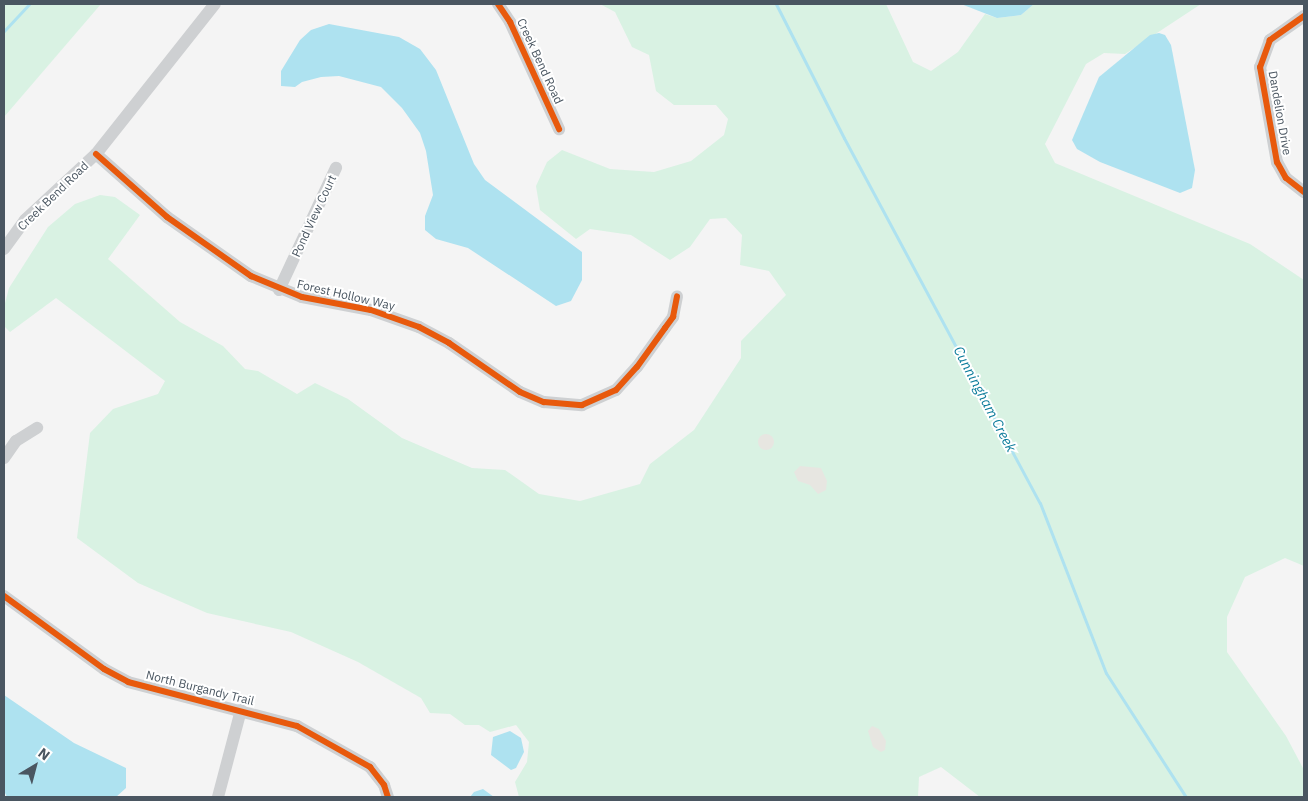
<!DOCTYPE html>
<html>
<head>
<meta charset="utf-8">
<style>
	body { margin:0 }
	#map { position:relative; width:1308px; height:801px; overflow:hidden; background:#f4f4f4; font-family:"IBM Plex Sans",sans-serif }
	div>[style] { position:absolute }
	.green>* { inset:0; background:#d9f2e3 }
	.sand>* { inset:0; background:#e7e6e1 }
	.round { border-radius:50% }
	.water>* { inset:0; background:#aee2f0 }
	.stream>* { height:3px; margin:-1.5px; padding:0 1.5px; transform-origin:1.5px; border-radius:1.5px; background:#aee2f0 }
	.minor>* { height:12px; margin:-6px; padding:0 6px; transform-origin:6px; border-radius:6px; background:#ced0d2 }
	.cycleway>* { height:6px; margin:-3px; padding:0 3px; transform-origin:3px; border-radius:3px; background:#e8590c }
	span { translate:-50% -50%; white-space:nowrap; text-align:center; line-height:1.15; -webkit-text-stroke:4px #fff; paint-order:stroke }
	.street-label { font-size:12px; color:#4a5661 }
	.water-label { font-size:14px; color:#0c7c9b; font-style:italic }
	.frame { position:absolute; inset:0; border:5px solid #4a5661; pointer-events:none }
	.north { position:absolute; left:10px; top:741px; width:50px; height:50px; -webkit-text-stroke:4px #fff; paint-order:stroke; rotate:37deg; font-size:14px; font-weight:700; line-height:20px; text-align:center; color:#4a5661 }
	.north::after { content:''; display:block; margin:auto; width:18px; height:22px; background:#4a5661; clip-path:polygon(50% 0,100% 100%,50% 72%,0 100%) }
</style>
</head>
<body>
<div id="map">
	<div class="green">
		<i style="clip-path:polygon(4px 4px,101px 4px,4px 117px)"></i>
		<i style="clip-path:polygon(600px 4px,886px 4px,913px 62px,931px 71px,958px 52px,985px 14px,997px 18px,1021px 15px,1034px 4px,1201px 4px,1125px 54px,1104px 53px,1086px 64px,1045px 144px,1055px 163px,1250px 244px,1304px 280px,1304px 566px,1285px 558px,1245px 577px,1227px 617px,1227px 652px,1286px 736px,1304px 770px,1304px 797px,980px 797px,941px 767px,919px 777px,918px 797px,519px 797px,515px 782px,527px 762px,529px 742px,516px 725px,490px 732px,479px 725px,465px 725px,450px 714px,430px 713px,421px 698px,358px 662px,291px 632px,207px 613px,138px 583px,77px 538px,90px 433px,113px 409px,158px 394px,165px 381px,56px 298px,10px 332px,4px 326px,4px 307px,9px 288px,48px 227px,75px 204px,100px 195px,115px 197px,140px 215px,108px 259px,180px 322px,223px 346px,245px 369px,258px 371px,297px 394px,315px 383px,348px 399px,402px 438px,472px 468px,505px 470px,539px 494px,580px 501px,640px 484px,650px 464px,694px 430px,741px 358px,741px 341px,786px 295px,769px 271px,740px 265px,742px 235px,726px 218px,710px 219px,690px 247px,670px 260px,631px 235px,590px 229px,576px 239px,540px 210px,536px 186px,547px 162px,562px 150px,610px 169px,654px 172px,691px 161px,724px 135px,728px 119px,716px 105px,674px 105px,656px 91px,649px 55px,632px 47px,615px 12px)"></i>
	</div>
	<div class="sand">
		<i class="round" style="left:758px;top:434px;width:16px;height:16px"></i>
		<i style="clip-path:polygon(800px 466px,821px 468px,827px 481px,826px 490px,818px 494px,810px 485px,798px 481px,794px 472px)"></i>
		<i style="clip-path:polygon(872px 726px,879px 729px,886px 741px,885px 750px,881px 752px,873px 747px,868px 731px)"></i>
	</div>
	<div class="water">
		<i style="clip-path:polygon(961px 4px,1034px 4px,1021px 15px,997px 18px)"></i>
		<i style="clip-path:polygon(329px 24px,399px 37px,420px 49px,436px 70px,474px 164px,485px 180px,582px 252px,582px 280px,571px 301px,556px 306px,468px 248px,436px 239px,425px 230px,425px 216px,433px 195px,426px 151px,420px 133px,402px 108px,381px 87px,339px 76px,321px 77px,302px 82px,295px 87px,281px 86px,281px 71px,300px 40px,311px 30px)"></i>
		<i style="clip-path:polygon(1159px 33px,1165px 35px,1171px 45px,1195px 170px,1192px 188px,1180px 193px,1100px 162px,1077px 149px,1072px 140px,1099px 77px,1150px 35px)"></i>
		<i style="clip-path:polygon(4px 695px,74px 743px,126px 768px,126px 788px,116px 797px,7px 797px,4px 791px)"></i>
		<i style="clip-path:polygon(510px 731px,521px 738px,524px 752px,516px 768px,511px 770px,491px 755px,493px 737px)"></i>
		<i style="clip-path:polygon(483px 789px,494px 797px,470px 797px,474px 792px)"></i>
	</div>
	<div class="stream">
		<i style="left:776px;top:4px;width:150px;rotate:63.1deg"></i>
		<i style="left:844px;top:138px;width:414px;rotate:61.8deg"></i>
		<i style="left:1040px;top:503px;width:182px;rotate:68.8deg"></i>
		<i style="left:1106px;top:673px;width:148px;rotate:57.2deg"></i>
		<i style="left:4px;top:31px;width:37px;rotate:-47deg"></i>
	</div>
	<div class="minor">
		<i style="left:498px;top:4px;width:22px;rotate:56deg"></i>
		<i style="left:510px;top:22px;width:118px;rotate:65.4deg"></i>
		<i style="left:1304px;top:16px;width:42px;rotate:144.8deg"></i>
		<i style="left:1270px;top:40px;width:29px;rotate:110deg"></i>
		<i style="left:1260px;top:67px;width:97px;rotate:79.9deg"></i>
		<i style="left:1277px;top:162px;width:18px;rotate:61deg"></i>
		<i style="left:1286px;top:178px;width:23px;rotate:38deg"></i>
		<i style="left:96px;top:154px;width:95px;rotate:41.6deg"></i>
		<i style="left:167px;top:217px;width:103px;rotate:35.1deg"></i>
		<i style="left:251px;top:276px;width:55px;rotate:22.4deg"></i>
		<i style="left:302px;top:297px;width:70px;rotate:10.7deg"></i>
		<i style="left:371px;top:310px;width:51px;rotate:19.5deg"></i>
		<i style="left:419px;top:327px;width:34px;rotate:28deg"></i>
		<i style="left:449px;top:343px;width:86px;rotate:34.6deg"></i>
		<i style="left:520px;top:392px;width:26px;rotate:23deg"></i>
		<i style="left:544px;top:402px;width:38px;rotate:5deg"></i>
		<i style="left:582px;top:405px;width:37px;rotate:-24deg"></i>
		<i style="left:616px;top:390px;width:31px;rotate:-48deg"></i>
		<i style="left:637px;top:367px;width:48px;rotate:-54.3deg"></i>
		<i style="left:665px;top:328px;width:14px;rotate:-54deg"></i>
		<i style="left:673px;top:317px;width:21px;rotate:-79deg"></i>
		<i style="left:4px;top:249px;width:36px;rotate:-54deg"></i>
		<i style="left:25px;top:220px;width:97px;rotate:-42.9deg"></i>
		<i style="left:96px;top:154px;width:191px;rotate:-51.6deg"></i>
		<i style="left:279px;top:290px;width:135px;rotate:-65deg"></i>
		<i style="left:4px;top:458px;width:21px;rotate:-55deg"></i>
		<i style="left:16px;top:441px;width:25px;rotate:-32deg"></i>
		<i style="left:4px;top:596px;width:124px;rotate:36.1deg"></i>
		<i style="left:104px;top:669px;width:27px;rotate:28deg"></i>
		<i style="left:128px;top:682px;width:175px;rotate:14.6deg"></i>
		<i style="left:297px;top:726px;width:84px;rotate:29.3deg"></i>
		<i style="left:370px;top:767px;width:23px;rotate:52deg"></i>
		<i style="left:384px;top:785px;width:13px;rotate:72deg"></i>
		<i style="left:218px;top:797px;width:90px;rotate:-75.2deg"></i>
	</div>
	<div class="cycleway">
		<i style="left:498px;top:4px;width:22px;rotate:56deg"></i>
		<i style="left:510px;top:22px;width:118px;rotate:65.4deg"></i>
		<i style="left:1304px;top:16px;width:42px;rotate:144.8deg"></i>
		<i style="left:1270px;top:40px;width:29px;rotate:110deg"></i>
		<i style="left:1260px;top:67px;width:97px;rotate:79.9deg"></i>
		<i style="left:1277px;top:162px;width:18px;rotate:61deg"></i>
		<i style="left:1286px;top:178px;width:23px;rotate:38deg"></i>
		<i style="left:96px;top:154px;width:95px;rotate:41.6deg"></i>
		<i style="left:167px;top:217px;width:103px;rotate:35.1deg"></i>
		<i style="left:251px;top:276px;width:55px;rotate:22.4deg"></i>
		<i style="left:302px;top:297px;width:70px;rotate:10.7deg"></i>
		<i style="left:371px;top:310px;width:51px;rotate:19.5deg"></i>
		<i style="left:419px;top:327px;width:34px;rotate:28deg"></i>
		<i style="left:449px;top:343px;width:86px;rotate:34.6deg"></i>
		<i style="left:520px;top:392px;width:26px;rotate:23deg"></i>
		<i style="left:544px;top:402px;width:38px;rotate:5deg"></i>
		<i style="left:582px;top:405px;width:37px;rotate:-24deg"></i>
		<i style="left:616px;top:390px;width:31px;rotate:-48deg"></i>
		<i style="left:637px;top:367px;width:48px;rotate:-54.3deg"></i>
		<i style="left:665px;top:328px;width:14px;rotate:-54deg"></i>
		<i style="left:673px;top:317px;width:21px;rotate:-79deg"></i>
		<i style="left:4px;top:596px;width:124px;rotate:36.1deg"></i>
		<i style="left:104px;top:669px;width:27px;rotate:28deg"></i>
		<i style="left:128px;top:682px;width:175px;rotate:14.6deg"></i>
		<i style="left:297px;top:726px;width:84px;rotate:29.3deg"></i>
		<i style="left:370px;top:767px;width:23px;rotate:52deg"></i>
		<i style="left:384px;top:785px;width:13px;rotate:72deg"></i>
	</div>
	<div class="street-label">
		<span style="left:540px;top:61px;rotate:65deg">Creek Bend Road</span>
		<span style="left:1280px;top:113px;rotate:80deg">Dandelion Drive</span>
		<span style="left:53px;top:196px;rotate:-44deg">Creek Bend Road</span>
		<span style="left:314px;top:216px;rotate:-65deg">Pond View Court</span>
		<span style="left:346px;top:295px;rotate:13deg">Forest Hollow Way</span>
		<span style="left:200px;top:688px;rotate:14deg">North Burgandy Trail</span>
	</div>
	<div class="water-label">
		<span style="left:985px;top:399px;rotate:62deg">Cunningham Creek</span>
	</div>
	<div class="frame"></div>
	<div class="north">N</div>
</div>
</body>
</html>
